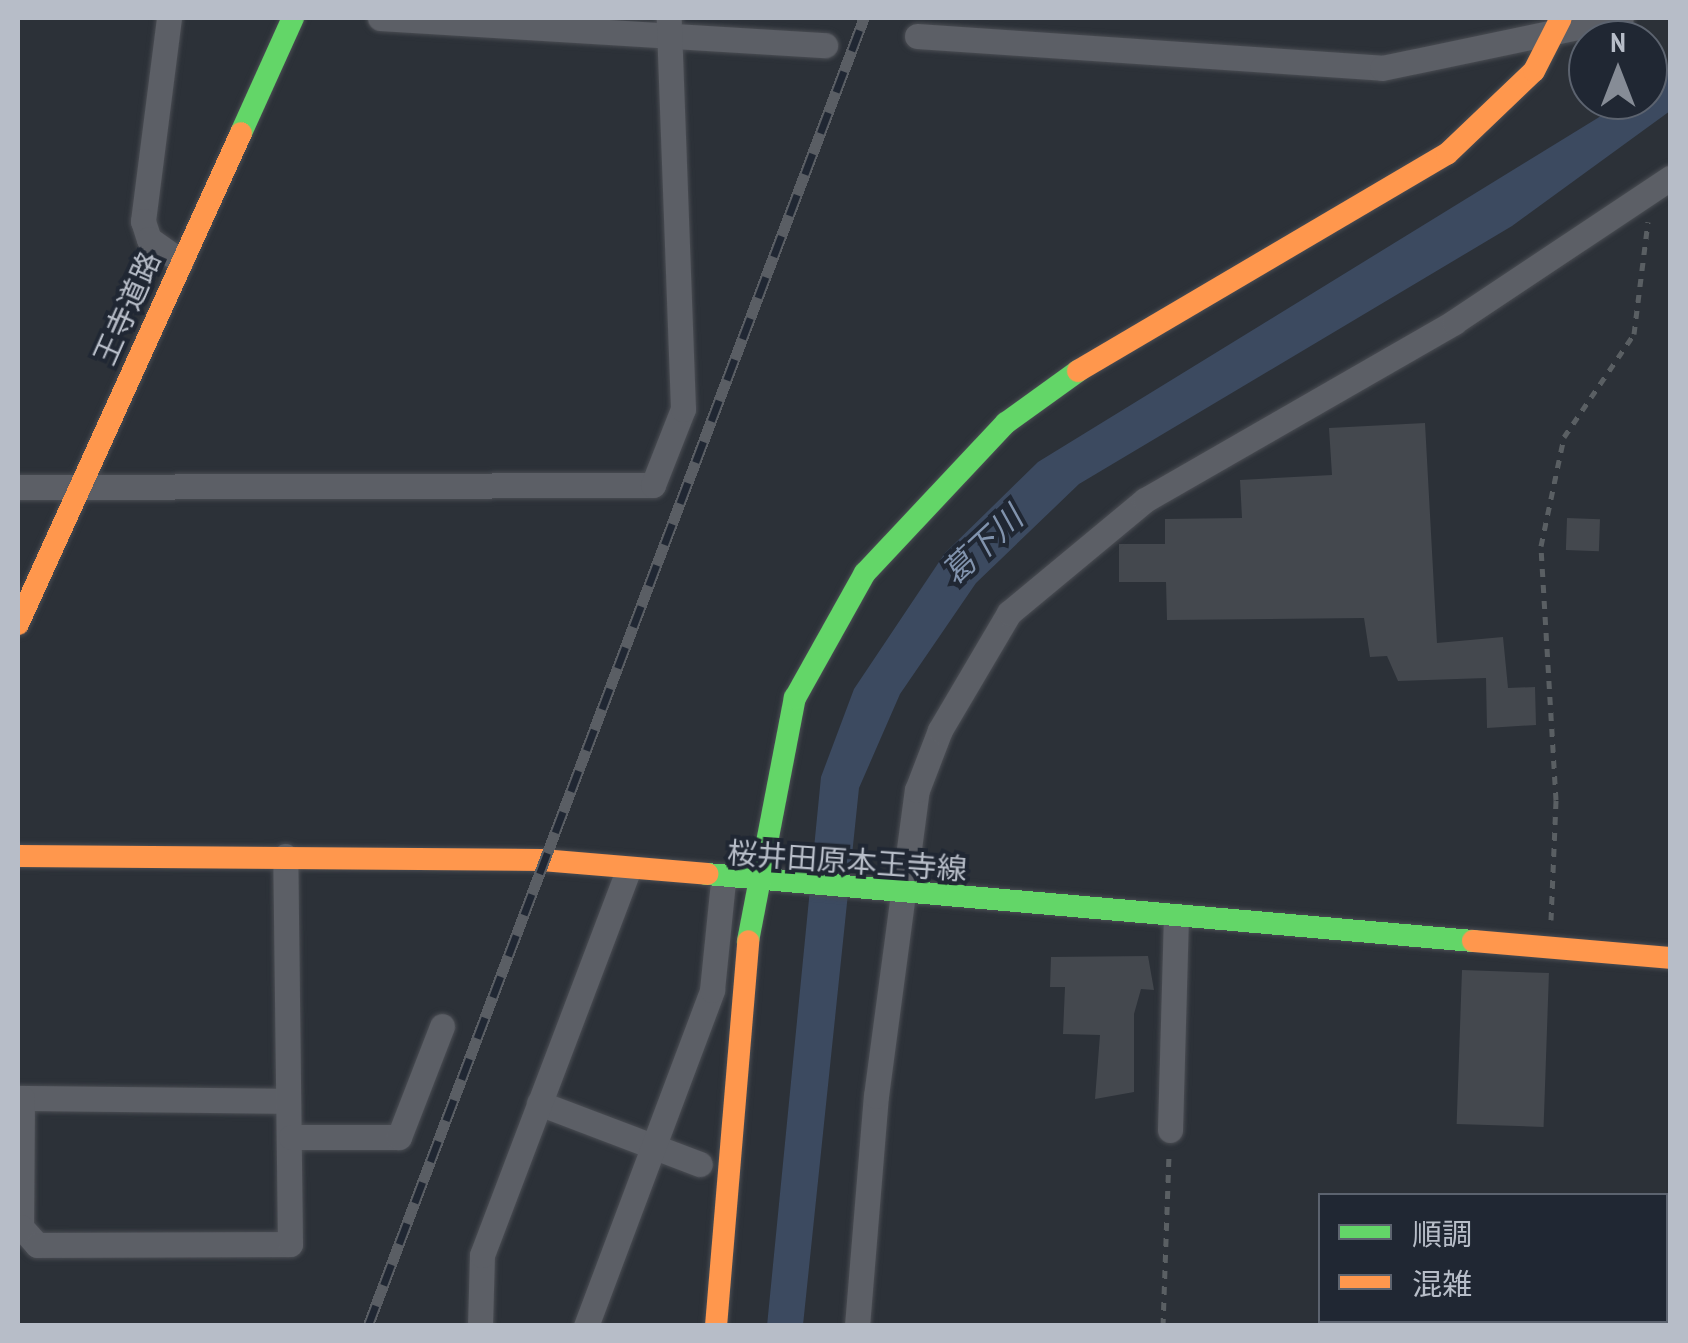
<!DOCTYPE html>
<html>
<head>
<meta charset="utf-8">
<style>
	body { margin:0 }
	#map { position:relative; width:1688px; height:1343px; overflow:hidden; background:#2c3138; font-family:"PT Sans Narrow","Noto Sans JP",sans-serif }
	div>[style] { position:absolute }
	.water>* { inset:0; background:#3c4a60 }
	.building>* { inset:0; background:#44484e; transform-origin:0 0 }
	.path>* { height:5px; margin-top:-2.5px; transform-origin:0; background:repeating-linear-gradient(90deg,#5a5f63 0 8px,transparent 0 16px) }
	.roads { filter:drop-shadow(0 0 2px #4a4d53) drop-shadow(0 0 2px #4a4d53) }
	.street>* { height:25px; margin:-12.5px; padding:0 12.5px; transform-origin:12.5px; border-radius:12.5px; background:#5c5f66 }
	.fast>* { height:22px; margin:-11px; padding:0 11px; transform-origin:11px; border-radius:11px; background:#63d668 }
	.slow>* { height:22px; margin:-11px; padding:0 11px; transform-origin:11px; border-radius:11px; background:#ff974d }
	.rail>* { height:11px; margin-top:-5.5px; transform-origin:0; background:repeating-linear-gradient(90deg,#202733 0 22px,#5a5e64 0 44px); box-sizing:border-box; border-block:2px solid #5a5e64 }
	span { translate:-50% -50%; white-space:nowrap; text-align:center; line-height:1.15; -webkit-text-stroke:8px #202733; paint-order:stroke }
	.street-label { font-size:30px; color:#b7bdc8 }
	.water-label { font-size:32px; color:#8193ad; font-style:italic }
	.frame { position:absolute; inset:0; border:20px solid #b7bdc8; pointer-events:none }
	.legend { position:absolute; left:1318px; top:1193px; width:350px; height:130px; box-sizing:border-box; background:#202733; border:2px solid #5c636f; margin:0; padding:12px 18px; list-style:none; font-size:30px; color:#b7bdc8 }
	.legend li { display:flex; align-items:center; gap:20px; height:50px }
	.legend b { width:50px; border:2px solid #5c636f }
	.north { position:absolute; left:1568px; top:20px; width:100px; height:100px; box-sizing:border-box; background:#202733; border:2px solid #5c636f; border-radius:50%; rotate:0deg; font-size:28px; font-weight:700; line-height:40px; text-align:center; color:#b7bdc8 }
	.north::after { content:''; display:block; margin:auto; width:35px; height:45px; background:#868c96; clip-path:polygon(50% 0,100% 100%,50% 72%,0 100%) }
</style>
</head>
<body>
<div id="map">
	<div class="water">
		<i style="clip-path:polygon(1670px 68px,1670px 111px,1512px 226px,1079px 484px,976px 583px,900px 694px,859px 788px,803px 1325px,767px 1326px,821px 777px,854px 689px,945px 553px,1038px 462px,1627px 100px,1648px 100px,1648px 85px)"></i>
	</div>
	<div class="building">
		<i style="clip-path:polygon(1425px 423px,1437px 643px,1503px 637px,1508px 688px,1535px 687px,1536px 725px,1487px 728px,1486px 678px,1398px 681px,1387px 656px,1370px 657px,1364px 618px,1167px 620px,1166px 582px,1119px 582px,1119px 544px,1165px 544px,1165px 519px,1242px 518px,1240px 480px,1332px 475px,1329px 428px)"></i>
		<i style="left:1567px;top:518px;width:33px;height:32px;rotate:2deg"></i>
		<i style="clip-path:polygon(1148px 956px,1154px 990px,1141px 989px,1134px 1014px,1134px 1092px,1095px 1099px,1100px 1035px,1063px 1034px,1065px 987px,1050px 987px,1051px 957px)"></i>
		<i style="left:1462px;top:970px;width:87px;height:154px;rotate:2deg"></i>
	</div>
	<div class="path">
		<i style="left:1551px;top:920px;width:120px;rotate:-87.6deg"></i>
		<i style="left:1556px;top:800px;width:254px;rotate:-93.4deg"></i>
		<i style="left:1541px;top:546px;width:111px;rotate:-78.1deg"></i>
		<i style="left:1564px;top:437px;width:125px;rotate:-55.8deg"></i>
		<i style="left:1634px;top:334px;width:113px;rotate:-82.9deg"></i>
		<i style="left:1163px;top:1326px;width:173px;rotate:-88deg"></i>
	</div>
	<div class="roads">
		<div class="street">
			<i style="left:169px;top:18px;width:205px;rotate:97.3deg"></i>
			<i style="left:143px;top:221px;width:19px;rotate:72deg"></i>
			<i style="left:149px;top:239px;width:39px;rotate:35deg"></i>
			<i style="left:380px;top:18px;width:446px;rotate:3.5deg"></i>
			<i style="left:917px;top:36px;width:466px;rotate:3.9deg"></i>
			<i style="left:1382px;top:68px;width:244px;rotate:-11.8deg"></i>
			<i style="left:18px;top:487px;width:635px;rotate:-0.18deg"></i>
			<i style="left:653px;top:485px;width:82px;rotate:-68.5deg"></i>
			<i style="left:683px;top:409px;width:391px;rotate:-92.1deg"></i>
			<i style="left:18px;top:1098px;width:270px;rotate:0.6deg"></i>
			<i style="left:22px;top:1098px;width:129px;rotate:90.4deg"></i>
			<i style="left:21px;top:1227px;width:24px;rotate:48deg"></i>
			<i style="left:37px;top:1245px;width:253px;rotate:-0.2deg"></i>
			<i style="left:290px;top:1244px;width:388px;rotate:-90.7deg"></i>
			<i style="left:539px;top:1103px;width:172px;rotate:20.8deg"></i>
			<i style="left:1170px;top:1130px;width:214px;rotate:-88.4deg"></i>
			<i style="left:291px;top:1137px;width:108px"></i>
			<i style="left:399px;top:1137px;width:119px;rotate:-68.8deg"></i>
			<i style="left:480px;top:1326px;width:71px;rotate:-88.4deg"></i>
			<i style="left:482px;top:1255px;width:411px;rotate:-69.2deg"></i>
			<i style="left:586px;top:1326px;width:359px;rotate:-69.4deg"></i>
			<i style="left:712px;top:990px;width:110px;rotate:-84.2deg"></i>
			<i style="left:857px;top:1326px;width:231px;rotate:-85.3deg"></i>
			<i style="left:876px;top:1096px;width:309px;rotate:-82.4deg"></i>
			<i style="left:917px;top:790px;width:64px;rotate:-69deg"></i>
			<i style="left:940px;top:730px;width:136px;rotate:-59.5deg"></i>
			<i style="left:1009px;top:613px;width:177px;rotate:-39.7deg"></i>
			<i style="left:1145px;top:500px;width:357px;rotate:-29.9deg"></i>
			<i style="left:1454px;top:322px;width:260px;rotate:-33.7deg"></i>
		</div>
		<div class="fast">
			<i style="left:241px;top:133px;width:126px;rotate:-65.7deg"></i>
			<i style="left:707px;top:874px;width:769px;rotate:5deg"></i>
			<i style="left:748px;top:941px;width:248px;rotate:-79.1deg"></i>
			<i style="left:795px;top:698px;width:143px;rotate:-60.8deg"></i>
			<i style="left:865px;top:573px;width:206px;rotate:-46.8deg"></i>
			<i style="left:1006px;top:423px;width:89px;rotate:-35.8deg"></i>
		</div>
		<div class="slow">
			<i style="left:1078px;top:371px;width:428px;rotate:-30.5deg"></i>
			<i style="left:1447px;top:154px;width:120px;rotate:-43.7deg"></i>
			<i style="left:1534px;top:71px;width:59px;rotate:-63deg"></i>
			<i style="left:18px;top:624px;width:539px;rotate:-65.57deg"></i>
			<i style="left:18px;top:856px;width:524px;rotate:0.44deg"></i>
			<i style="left:542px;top:860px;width:166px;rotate:4.8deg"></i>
			<i style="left:1473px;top:941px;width:198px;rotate:4.9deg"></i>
			<i style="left:716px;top:1326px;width:386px;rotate:-85.2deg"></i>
		</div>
	</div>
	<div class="rail">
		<i style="left:368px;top:1326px;width:1399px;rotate:-69.23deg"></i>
	</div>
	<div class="street-label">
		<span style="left:127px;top:308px;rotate:-66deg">王寺道路</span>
		<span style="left:847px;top:861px;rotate:4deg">桜井田原本王寺線</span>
	</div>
	<div class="water-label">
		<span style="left:982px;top:545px;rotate:-43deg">葛下川</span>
	</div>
	<div class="frame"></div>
	<ul class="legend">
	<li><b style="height:12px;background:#63d668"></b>順調</li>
	<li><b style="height:12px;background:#ff974d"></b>混雑</li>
	</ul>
	<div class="north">N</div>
</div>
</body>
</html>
